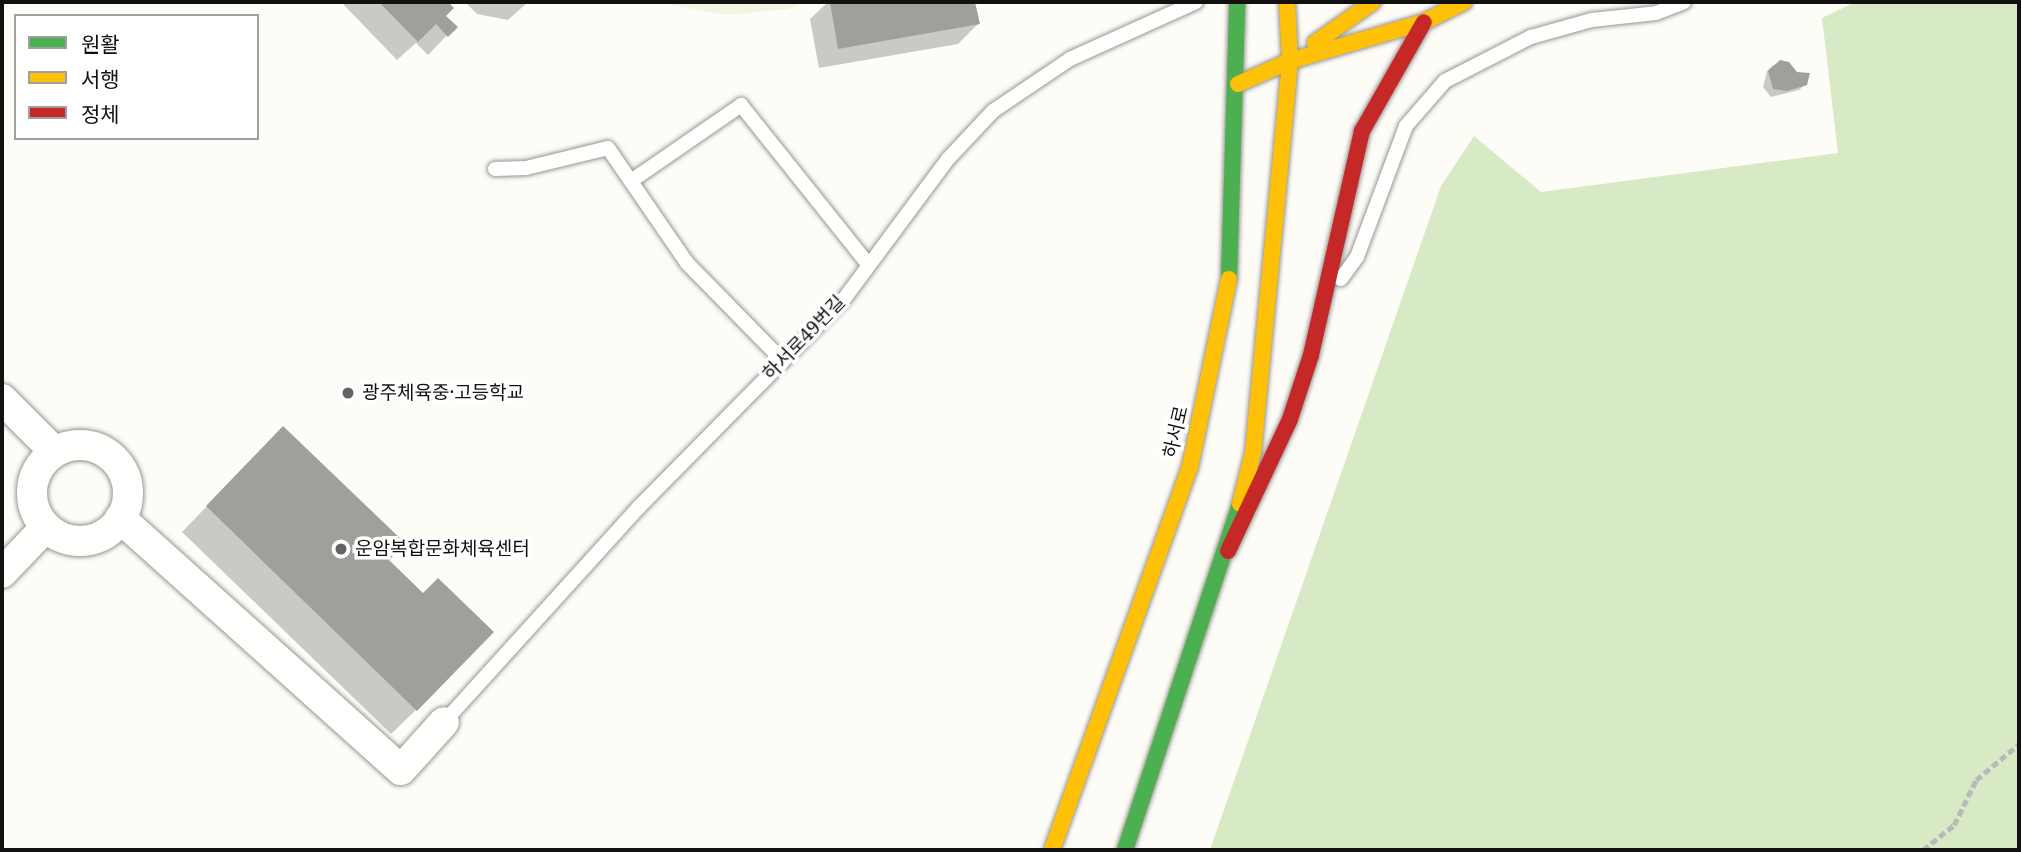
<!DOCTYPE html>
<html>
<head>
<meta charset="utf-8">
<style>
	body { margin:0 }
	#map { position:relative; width:2021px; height:852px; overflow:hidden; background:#fdfcf7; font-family:"Noto Serif","Noto Sans KR",serif }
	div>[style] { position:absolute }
	.forest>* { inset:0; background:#d8eac5 }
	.pitch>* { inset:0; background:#f0f6e1 }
	.shadow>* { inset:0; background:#0003 }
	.building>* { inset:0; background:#a19f9c }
	.path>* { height:4.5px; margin-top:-2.25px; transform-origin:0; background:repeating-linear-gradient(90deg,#b9b9b8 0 7px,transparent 0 10.5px) }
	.roads { filter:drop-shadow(0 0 2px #979795) drop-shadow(0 0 2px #979795) }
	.lane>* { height:14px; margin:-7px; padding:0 7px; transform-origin:7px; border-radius:7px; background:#fffffe }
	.street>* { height:30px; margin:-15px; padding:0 15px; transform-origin:15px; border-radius:15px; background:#fffffe }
	.street>.ring { margin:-15px; padding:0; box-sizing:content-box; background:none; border:30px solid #fffffe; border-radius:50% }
	.fast>* { height:16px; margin:-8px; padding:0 8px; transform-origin:8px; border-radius:8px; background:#4caf50 }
	.slow>* { height:16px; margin:-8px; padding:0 8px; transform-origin:8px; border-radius:8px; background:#ffc107 }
	.jam>* { height:16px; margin:-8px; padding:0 8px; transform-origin:8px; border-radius:8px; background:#c62828 }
	.dots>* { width:19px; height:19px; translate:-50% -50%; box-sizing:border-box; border:4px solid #fff; border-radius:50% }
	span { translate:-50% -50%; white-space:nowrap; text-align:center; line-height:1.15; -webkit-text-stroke:7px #fff; paint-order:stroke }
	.street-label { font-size:19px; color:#111 }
	.poi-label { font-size:19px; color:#111 }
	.left { translate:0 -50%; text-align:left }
	.frame { position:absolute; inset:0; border:4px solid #111; pointer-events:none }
	.legend { position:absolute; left:14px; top:14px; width:245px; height:126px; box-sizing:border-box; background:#fff; border:2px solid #a0a0a0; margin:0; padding:9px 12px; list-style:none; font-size:21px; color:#111 }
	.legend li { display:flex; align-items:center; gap:14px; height:35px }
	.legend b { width:35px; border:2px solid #a0a0a0 }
</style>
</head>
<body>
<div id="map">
	<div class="forest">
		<i style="clip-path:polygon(1855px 2px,2019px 2px,2019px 850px,1210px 850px,1441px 186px,1474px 136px,1541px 192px,1838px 153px,1822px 18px)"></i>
	</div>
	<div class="pitch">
		<i style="clip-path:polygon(656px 2px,808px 2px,788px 9px,727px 15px)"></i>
	</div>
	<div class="shadow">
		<i style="clip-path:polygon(341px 2px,445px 2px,451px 8px,444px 16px,455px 27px,428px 55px,416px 43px,397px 60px)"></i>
		<i style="clip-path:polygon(465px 2px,528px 2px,508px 20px,477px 14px)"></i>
		<i style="clip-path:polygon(828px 2px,974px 2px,978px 24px,958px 44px,819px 68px,810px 19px)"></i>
		<i style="clip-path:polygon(1788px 64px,1806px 84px,1799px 90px,1771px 97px,1763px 87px,1767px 71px,1773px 65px)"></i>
		<i style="clip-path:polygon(258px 453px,416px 710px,391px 734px,182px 532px)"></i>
	</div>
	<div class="building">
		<i style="clip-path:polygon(379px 2px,448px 2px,454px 8px,446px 16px,458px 27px,448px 37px,436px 24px,418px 42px)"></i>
		<i style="clip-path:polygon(830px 2px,975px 2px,980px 24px,838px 49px)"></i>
		<i style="clip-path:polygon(1780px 60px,1789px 62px,1797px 72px,1810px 73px,1807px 85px,1787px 91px,1773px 89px,1768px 71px)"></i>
		<i style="clip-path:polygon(283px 426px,405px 543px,389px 560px,423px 593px,438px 578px,494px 632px,417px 711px,206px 506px)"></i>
	</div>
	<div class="path">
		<i style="left:1923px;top:850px;width:40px;rotate:-39deg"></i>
		<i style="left:1954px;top:825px;width:50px;rotate:-63.9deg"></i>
		<i style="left:1976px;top:780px;width:56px;rotate:-39.9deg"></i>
	</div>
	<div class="roads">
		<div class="lane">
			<i style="left:495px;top:169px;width:31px;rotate:-2deg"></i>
			<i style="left:526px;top:168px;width:84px;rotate:-13.7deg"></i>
			<i style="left:608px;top:148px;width:140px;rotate:55.5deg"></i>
			<i style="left:687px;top:263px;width:137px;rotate:45.6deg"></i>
			<i style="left:631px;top:181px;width:134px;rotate:-34.6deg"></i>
			<i style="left:741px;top:105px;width:203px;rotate:51.4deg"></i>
			<i style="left:1341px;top:279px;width:27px;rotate:-54deg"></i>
			<i style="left:1357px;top:257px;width:140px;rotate:-69.5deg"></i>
			<i style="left:1406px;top:126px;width:60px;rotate:-49.1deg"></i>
			<i style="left:1445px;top:81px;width:97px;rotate:-27.1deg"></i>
			<i style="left:1531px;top:37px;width:63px;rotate:-15.6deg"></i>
			<i style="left:1592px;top:20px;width:64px;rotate:-6.2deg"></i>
			<i style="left:1656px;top:13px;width:30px;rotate:-21deg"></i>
			<i style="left:444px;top:722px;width:289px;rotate:-47.8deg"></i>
			<i style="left:638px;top:508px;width:293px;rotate:-45.4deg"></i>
			<i style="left:844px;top:299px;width:174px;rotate:-53.4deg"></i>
			<i style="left:948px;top:159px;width:66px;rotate:-46.8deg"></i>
			<i style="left:993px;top:111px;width:93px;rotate:-34deg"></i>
			<i style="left:1070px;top:59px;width:138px;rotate:-24.3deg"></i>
		</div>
		<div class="street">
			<i style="left:2px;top:399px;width:74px;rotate:45deg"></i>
			<i class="ring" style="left:32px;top:445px;width:66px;height:66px"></i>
			<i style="left:120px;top:518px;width:377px;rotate:41.9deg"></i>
			<i style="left:401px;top:770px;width:64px;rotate:-48.1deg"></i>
			<i style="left:2px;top:573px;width:64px;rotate:-46.3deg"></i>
		</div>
		<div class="fast">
			<i style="left:1229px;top:279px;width:277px;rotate:-88.3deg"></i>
			<i style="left:1125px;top:850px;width:365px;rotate:-71.6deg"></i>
		</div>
		<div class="slow">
			<i style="left:1315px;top:43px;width:71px;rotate:-35.3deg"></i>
			<i style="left:1290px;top:61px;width:140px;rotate:-16.2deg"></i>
			<i style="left:1424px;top:22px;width:45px;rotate:-26.6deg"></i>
			<i style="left:1238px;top:84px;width:57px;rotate:-23.9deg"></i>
			<i style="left:1240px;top:504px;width:53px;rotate:-75.7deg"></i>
			<i style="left:1253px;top:453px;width:394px;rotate:-84.6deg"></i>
			<i style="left:1290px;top:61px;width:59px;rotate:-92.9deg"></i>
			<i style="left:1052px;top:850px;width:407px;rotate:-70.2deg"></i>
			<i style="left:1190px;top:467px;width:192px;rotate:-78.3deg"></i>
		</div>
		<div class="jam">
			<i style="left:1228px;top:551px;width:146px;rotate:-64.8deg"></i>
			<i style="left:1290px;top:419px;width:67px;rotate:-71.8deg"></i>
			<i style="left:1311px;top:355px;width:230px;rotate:-77.2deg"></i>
			<i style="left:1362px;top:131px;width:125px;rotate:-60.4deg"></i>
		</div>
	</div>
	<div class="dots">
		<i style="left:348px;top:393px;background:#646362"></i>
		<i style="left:341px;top:549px;background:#646362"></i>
	</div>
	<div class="street-label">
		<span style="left:804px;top:338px;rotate:-46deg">하서로49번길</span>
		<span style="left:1176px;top:432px;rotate:-77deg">하서로</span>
	</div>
	<div class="poi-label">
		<span class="left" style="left:362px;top:393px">광주체육중·고등학교</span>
		<span class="left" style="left:355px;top:549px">운암복합문화체육센터</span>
	</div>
	<div class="frame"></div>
	<ul class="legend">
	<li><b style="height:9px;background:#4caf50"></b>원활</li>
	<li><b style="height:9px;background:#ffc107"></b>서행</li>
	<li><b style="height:9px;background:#c62828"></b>정체</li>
	</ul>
</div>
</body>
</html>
